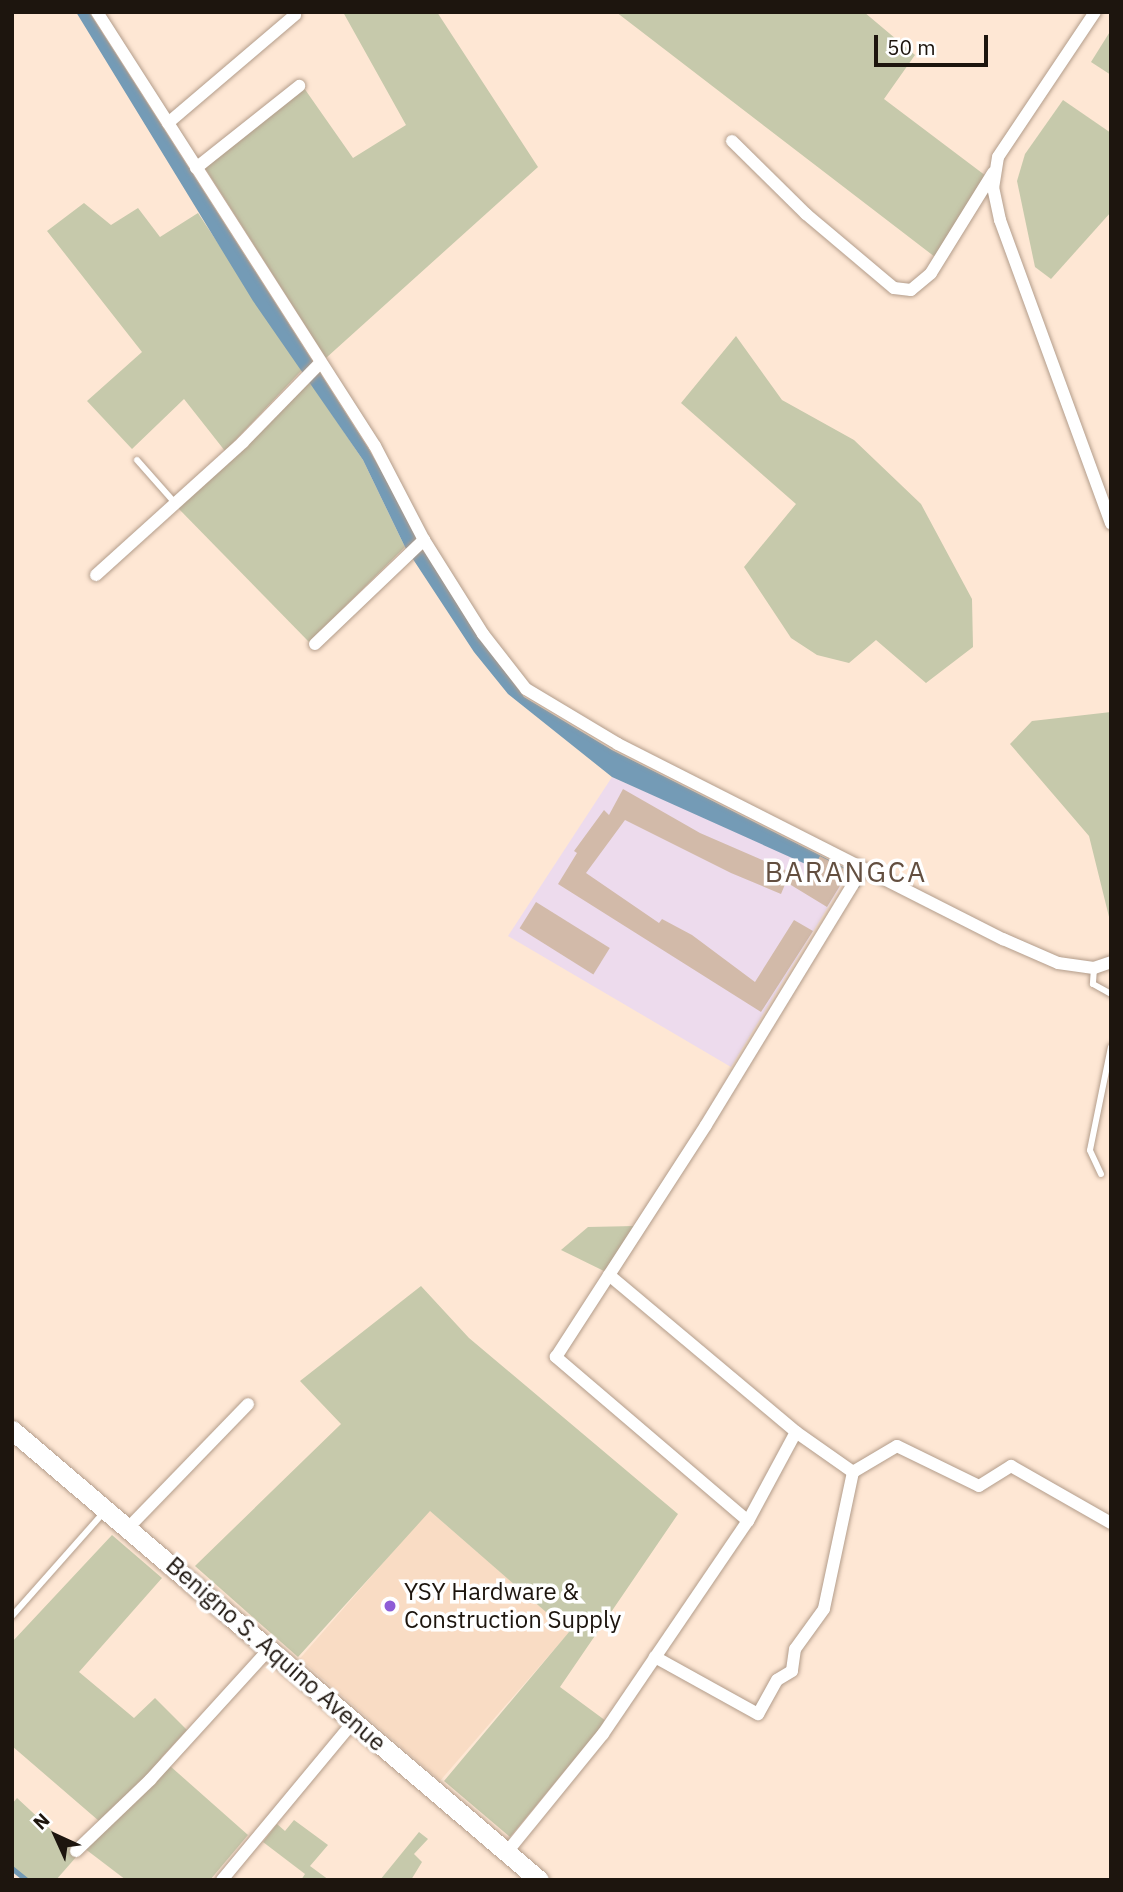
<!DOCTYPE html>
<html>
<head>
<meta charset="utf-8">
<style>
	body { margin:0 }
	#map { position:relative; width:1123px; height:1892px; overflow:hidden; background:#fee7d4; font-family:"IBM Plex Sans",sans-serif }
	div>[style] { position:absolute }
	.built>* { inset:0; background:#f9dcc4; transform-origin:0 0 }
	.education>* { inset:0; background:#eddbed }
	.green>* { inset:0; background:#c6c9ab }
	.water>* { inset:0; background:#749bb6 }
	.stream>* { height:4.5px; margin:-2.25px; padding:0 2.25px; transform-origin:2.25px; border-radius:2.25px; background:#749bb6 }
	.building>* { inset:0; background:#d2baa9; transform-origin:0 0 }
	.roads { filter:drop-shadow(0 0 2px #b39d8b) drop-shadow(0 0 2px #b39d8b) }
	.service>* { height:6px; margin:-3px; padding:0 3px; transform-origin:3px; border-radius:3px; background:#fff }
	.minor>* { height:12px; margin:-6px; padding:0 6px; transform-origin:6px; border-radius:6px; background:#fff }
	.primary>* { height:19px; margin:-9.5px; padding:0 9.5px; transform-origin:9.5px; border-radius:9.5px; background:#fff }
	.dots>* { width:19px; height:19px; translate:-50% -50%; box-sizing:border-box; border:4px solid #fff; border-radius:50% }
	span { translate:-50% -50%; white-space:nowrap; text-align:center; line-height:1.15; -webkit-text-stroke:7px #fff; paint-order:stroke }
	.poi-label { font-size:24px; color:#1d150e }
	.left { translate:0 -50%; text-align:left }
	.street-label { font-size:24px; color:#1d150e }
	.quarter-label { font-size:28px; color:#634f40; letter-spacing:2px }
	.frame { position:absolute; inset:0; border:14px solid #1d150e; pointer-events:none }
	.north { position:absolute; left:21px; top:1801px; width:70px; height:70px; -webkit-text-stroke:5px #fff; paint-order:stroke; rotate:315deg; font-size:19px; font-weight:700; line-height:28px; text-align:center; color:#1d150e }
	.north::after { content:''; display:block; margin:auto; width:24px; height:32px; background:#1d150e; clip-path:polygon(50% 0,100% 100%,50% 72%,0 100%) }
	.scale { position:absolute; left:874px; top:35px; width:114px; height:32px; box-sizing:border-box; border:4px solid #1d150e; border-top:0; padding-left:9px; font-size:21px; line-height:24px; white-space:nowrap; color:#1d150e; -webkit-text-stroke:5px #fff; paint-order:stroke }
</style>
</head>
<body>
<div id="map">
	<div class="built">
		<i style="left:429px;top:1510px;width:186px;height:197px;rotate:41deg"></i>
	</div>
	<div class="education">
		<i style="clip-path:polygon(612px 777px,845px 879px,731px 1067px,508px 936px)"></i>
	</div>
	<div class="green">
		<i style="clip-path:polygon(343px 12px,437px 12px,538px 167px,326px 358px,205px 168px,304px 88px,353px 158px,406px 125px)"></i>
		<i style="clip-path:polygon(616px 12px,864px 12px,915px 55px,884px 99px,986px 176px,935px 257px)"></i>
		<i style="clip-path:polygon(1111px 30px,1111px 75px,1091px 62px)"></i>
		<i style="clip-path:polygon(1063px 100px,1111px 133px,1111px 212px,1051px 279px,1035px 267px,1017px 181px,1025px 154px)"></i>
		<i style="clip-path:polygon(84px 203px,111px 225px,138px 208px,160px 237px,198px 213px,302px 370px,225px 451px,184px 399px,132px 449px,87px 401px,142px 352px,47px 231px)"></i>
		<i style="clip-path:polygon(736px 336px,782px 400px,854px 440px,921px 504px,972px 599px,973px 647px,926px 683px,876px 640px,849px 663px,817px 655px,791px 638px,744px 567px,796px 504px,681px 403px)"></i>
		<i style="clip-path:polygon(310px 382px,363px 460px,405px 547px,309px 642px,177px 507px)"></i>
		<i style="clip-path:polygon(1111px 712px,1111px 925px,1089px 836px,1010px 744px,1032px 721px)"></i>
		<i style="clip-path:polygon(635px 1226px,606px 1272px,561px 1250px,588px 1227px)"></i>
		<i style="clip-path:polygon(421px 1286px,469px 1338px,678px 1514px,560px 1687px,606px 1721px,510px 1837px,444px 1781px,569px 1632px,430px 1511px,298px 1657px,195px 1566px,341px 1424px,300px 1381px)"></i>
		<i style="clip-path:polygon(112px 1535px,162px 1578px,79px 1672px,134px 1718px,155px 1698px,187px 1730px,161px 1758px,248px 1835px,210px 1880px,126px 1880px,84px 1848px,56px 1880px,27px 1880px,12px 1868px,12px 1804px,17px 1798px,72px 1849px,99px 1821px,12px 1746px,12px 1642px)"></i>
		<i style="clip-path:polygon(294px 1820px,328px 1845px,310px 1866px,329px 1880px,301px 1880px,305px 1874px,263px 1842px,277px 1824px,285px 1831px)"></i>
		<i style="clip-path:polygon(419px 1832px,428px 1839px,414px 1854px,422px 1862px,411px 1880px,380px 1880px)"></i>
	</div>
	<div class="water">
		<i style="clip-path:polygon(76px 12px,89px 12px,368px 448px,469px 623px,524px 697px,612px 750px,863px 877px,859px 888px,612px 777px,508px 694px,474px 652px,405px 547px,363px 460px,253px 301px)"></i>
	</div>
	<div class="stream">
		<i style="left:12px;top:1868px;width:19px;rotate:39deg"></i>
	</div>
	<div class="building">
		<i style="clip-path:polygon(623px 789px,700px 833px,806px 879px,820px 856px,849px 871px,827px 907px,786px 882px,781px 894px,731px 873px,625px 820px,586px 873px,659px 923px,662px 919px,692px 935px,755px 982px,794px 920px,813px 931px,761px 1012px,558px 884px,577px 853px,574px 851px,604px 810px,609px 815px)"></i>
		<i style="left:536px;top:902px;width:87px;height:31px;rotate:32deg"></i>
	</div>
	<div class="roads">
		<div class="service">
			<i style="left:137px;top:460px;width:57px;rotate:48.5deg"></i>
			<i style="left:1094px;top:968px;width:16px;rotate:94deg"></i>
			<i style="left:1093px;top:984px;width:21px;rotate:29deg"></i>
			<i style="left:1101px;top:1174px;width:26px;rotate:-115deg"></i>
			<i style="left:1090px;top:1150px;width:105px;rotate:-78.5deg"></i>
			<i style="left:12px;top:1616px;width:140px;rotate:-48.5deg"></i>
		</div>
		<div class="minor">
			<i style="left:97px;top:12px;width:515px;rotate:57.36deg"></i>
			<i style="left:375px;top:446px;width:106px;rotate:62.5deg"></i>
			<i style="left:424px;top:540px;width:111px;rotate:57.9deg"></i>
			<i style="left:483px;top:634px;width:70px;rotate:52deg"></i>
			<i style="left:526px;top:689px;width:107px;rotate:30.9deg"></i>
			<i style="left:618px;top:744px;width:432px;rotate:26.9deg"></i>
			<i style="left:1003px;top:939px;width:60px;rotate:23.6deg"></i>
			<i style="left:1058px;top:963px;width:36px;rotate:8deg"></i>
			<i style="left:1094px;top:968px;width:18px;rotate:-19deg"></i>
			<i style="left:1095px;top:12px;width:174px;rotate:123.8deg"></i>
			<i style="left:998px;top:157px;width:30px;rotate:99deg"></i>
			<i style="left:993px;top:187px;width:34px;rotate:78deg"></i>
			<i style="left:1000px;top:220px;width:323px;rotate:69.9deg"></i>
			<i style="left:168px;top:123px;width:167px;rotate:-40.4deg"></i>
			<i style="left:732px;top:141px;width:104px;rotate:44.6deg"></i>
			<i style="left:806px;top:214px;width:115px;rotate:40.1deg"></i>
			<i style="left:894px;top:288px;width:17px;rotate:7deg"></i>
			<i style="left:911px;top:290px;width:26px;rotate:-40deg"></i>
			<i style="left:931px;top:273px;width:118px;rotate:-58.2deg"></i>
			<i style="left:196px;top:168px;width:132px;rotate:-38.5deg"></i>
			<i style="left:96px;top:575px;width:198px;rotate:-42.1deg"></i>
			<i style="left:243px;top:442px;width:110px;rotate:-45.7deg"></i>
			<i style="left:315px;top:644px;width:151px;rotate:-43.7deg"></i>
			<i style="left:609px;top:1275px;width:244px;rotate:40deg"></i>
			<i style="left:796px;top:1432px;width:70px;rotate:35.1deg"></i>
			<i style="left:853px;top:1472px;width:140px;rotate:102deg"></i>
			<i style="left:824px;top:1609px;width:49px;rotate:125.9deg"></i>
			<i style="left:795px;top:1649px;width:22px;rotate:98deg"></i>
			<i style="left:792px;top:1671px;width:17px;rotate:149deg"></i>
			<i style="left:777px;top:1680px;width:39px;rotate:119deg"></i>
			<i style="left:758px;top:1714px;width:118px;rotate:-151deg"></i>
			<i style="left:853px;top:1472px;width:51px;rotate:-30.6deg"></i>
			<i style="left:897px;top:1446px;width:91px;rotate:26deg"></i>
			<i style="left:979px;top:1486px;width:38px;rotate:-32deg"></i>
			<i style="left:1011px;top:1466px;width:115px;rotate:29.7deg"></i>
			<i style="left:748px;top:1521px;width:253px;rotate:-139.5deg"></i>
			<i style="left:556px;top:1357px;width:276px;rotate:-57.1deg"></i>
			<i style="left:706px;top:1125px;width:300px;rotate:-58.6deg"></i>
			<i style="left:129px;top:1527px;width:171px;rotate:-45.9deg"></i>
			<i style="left:76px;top:1851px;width:103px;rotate:-43.8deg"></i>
			<i style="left:150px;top:1780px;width:178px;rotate:-47.7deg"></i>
			<i style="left:507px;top:1852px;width:152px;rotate:-50.9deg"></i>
			<i style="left:603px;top:1734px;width:258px;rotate:-55.8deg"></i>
			<i style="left:748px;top:1521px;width:101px;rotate:-61.7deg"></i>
			<i style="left:222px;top:1880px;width:207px;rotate:-50.3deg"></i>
		</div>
		<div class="primary">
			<i style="left:12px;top:1430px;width:693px;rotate:40.49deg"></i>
		</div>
	</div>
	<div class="dots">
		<i style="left:390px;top:1606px;background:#8e5dd6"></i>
	</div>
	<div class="poi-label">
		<span class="left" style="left:404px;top:1606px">YSY Hardware &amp;<br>Construction Supply</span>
	</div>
	<div class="street-label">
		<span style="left:276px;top:1654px;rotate:41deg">Benigno S. Aquino Avenue</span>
	</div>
	<div class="quarter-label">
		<span style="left:846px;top:872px">BARANGCA</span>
	</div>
	<div class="frame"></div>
	<div class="north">N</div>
	<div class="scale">50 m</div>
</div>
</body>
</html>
